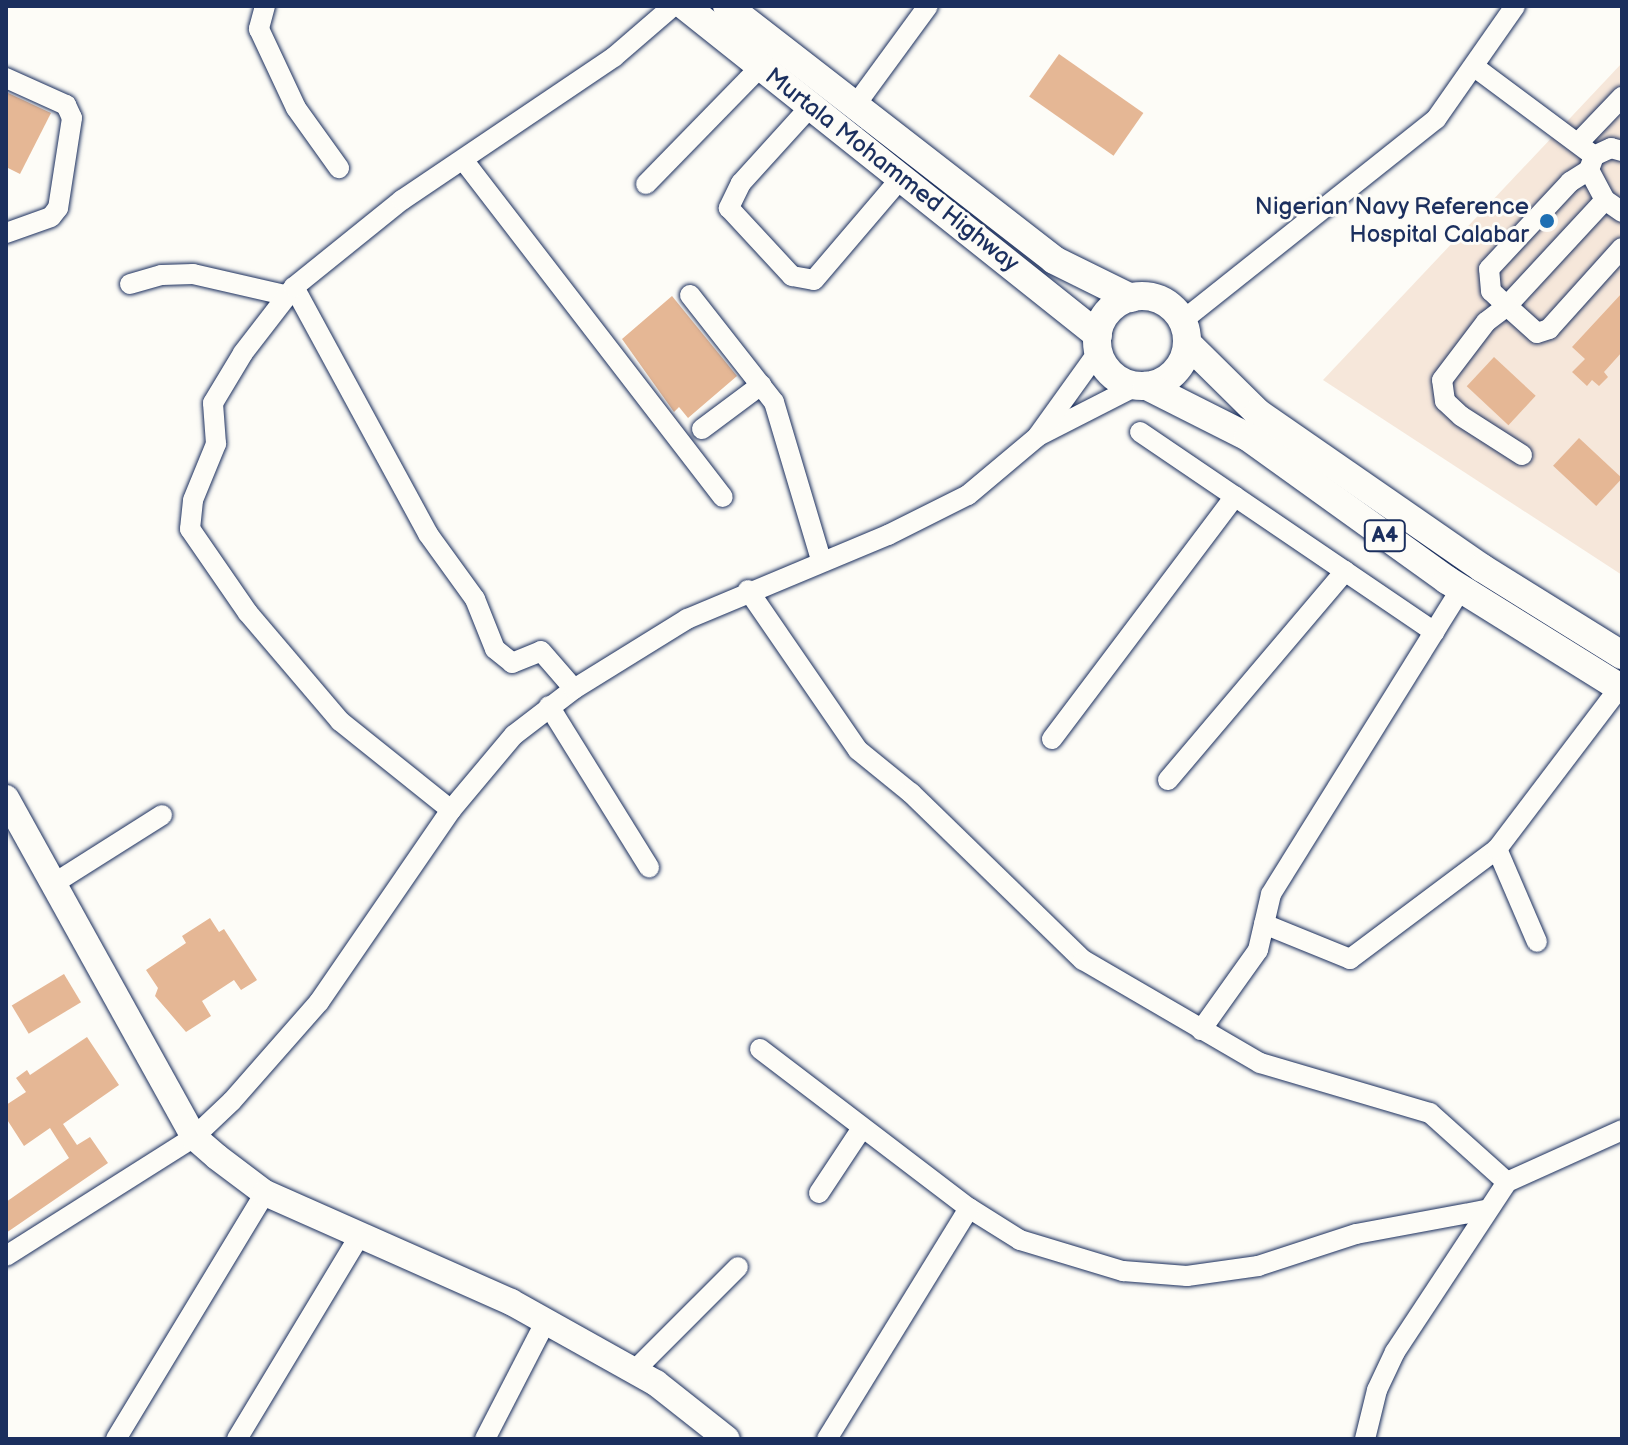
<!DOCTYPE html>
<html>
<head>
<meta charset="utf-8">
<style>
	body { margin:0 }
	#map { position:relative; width:1628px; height:1445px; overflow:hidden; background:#fdfcf7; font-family:"Balsamiq Sans",sans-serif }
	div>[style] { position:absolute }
	.built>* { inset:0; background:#f6e7da }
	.building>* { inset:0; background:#e5b795; transform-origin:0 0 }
	.roads { filter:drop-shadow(0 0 2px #1b2f5e) drop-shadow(0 0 2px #1b2f5e) }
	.minor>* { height:20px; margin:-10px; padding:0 10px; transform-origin:10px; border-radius:10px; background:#fdfcf7 }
	.major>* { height:26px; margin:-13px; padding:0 13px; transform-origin:13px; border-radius:13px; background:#fdfcf7 }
	.highway>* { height:28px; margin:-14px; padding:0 14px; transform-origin:14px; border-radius:14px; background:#fdfcf7 }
	.highway>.ring { margin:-14px; padding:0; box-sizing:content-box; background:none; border:28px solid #fdfcf7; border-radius:50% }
	.dots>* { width:22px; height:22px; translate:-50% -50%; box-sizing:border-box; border:4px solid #fdfcf7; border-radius:50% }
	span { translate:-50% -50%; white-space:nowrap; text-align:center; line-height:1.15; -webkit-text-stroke:6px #fdfcf7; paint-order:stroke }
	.shield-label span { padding:2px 6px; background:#fdfcf7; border:2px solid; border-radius:6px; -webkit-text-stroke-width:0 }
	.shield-label { font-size:22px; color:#1b2f5e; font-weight:700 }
	.street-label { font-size:24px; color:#1b2f5e }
	.poi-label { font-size:24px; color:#1b2f5e }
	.right { translate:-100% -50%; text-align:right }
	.frame { position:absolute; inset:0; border:8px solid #1b2f5e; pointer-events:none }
</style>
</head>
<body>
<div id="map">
	<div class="built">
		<i style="clip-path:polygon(1622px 63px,1622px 575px,1323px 380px)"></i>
	</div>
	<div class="building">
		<i style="left:1059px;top:54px;width:103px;height:52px;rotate:35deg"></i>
		<i style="clip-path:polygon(6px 92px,51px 113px,20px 174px,6px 167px)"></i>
		<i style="clip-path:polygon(1622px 293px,1622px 352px,1604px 372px,1608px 377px,1599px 386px,1592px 380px,1587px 386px,1572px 372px,1585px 359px,1572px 347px)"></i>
		<i style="clip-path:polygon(672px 296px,737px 376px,688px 418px,679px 407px,674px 412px,622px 339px)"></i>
		<i style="left:1494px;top:357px;width:57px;height:40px;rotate:43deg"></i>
		<i style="left:1579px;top:438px;width:59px;height:38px;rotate:43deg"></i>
		<i style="clip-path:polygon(210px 918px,219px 932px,224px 929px,257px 980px,241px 990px,234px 980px,202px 1001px,211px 1016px,186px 1032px,155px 996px,158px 988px,146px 970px,186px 943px,182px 936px)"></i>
		<i style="left:64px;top:974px;width:33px;height:61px;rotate:59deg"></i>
		<i style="clip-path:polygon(87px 1037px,119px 1085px,63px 1124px,77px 1145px,90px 1137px,108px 1163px,6px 1233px,6px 1202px,69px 1158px,50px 1128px,24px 1146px,6px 1118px,6px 1105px,26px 1092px,16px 1078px,27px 1070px,30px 1075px)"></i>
	</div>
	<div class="roads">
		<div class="minor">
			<i style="left:265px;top:6px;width:24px;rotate:105deg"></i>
			<i style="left:259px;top:29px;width:87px;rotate:64.9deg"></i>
			<i style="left:296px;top:108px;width:74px;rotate:54.4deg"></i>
			<i style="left:1476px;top:68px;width:147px;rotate:36.7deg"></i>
			<i style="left:6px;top:78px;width:66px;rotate:24.2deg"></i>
			<i style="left:66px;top:105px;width:14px;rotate:65deg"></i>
			<i style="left:72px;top:118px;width:91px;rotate:98.8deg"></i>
			<i style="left:58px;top:208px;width:11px;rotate:128deg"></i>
			<i style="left:51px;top:217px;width:48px;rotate:160.4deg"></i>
			<i style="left:810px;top:107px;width:103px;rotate:132.2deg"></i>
			<i style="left:741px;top:183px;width:28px;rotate:116deg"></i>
			<i style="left:729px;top:208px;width:93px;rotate:47.2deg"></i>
			<i style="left:792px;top:276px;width:22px;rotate:10deg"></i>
			<i style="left:814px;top:280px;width:134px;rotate:-49.5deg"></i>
			<i style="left:854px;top:107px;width:125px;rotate:-53.8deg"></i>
			<i style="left:1578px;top:143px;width:64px;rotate:-46.3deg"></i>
			<i style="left:1622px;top:151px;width:11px;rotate:-165deg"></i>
			<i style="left:1611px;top:148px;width:19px;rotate:155deg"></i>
			<i style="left:1594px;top:156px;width:15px;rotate:110deg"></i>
			<i style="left:1589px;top:170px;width:34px;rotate:62deg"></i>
			<i style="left:1605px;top:200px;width:21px;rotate:35deg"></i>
			<i style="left:464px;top:161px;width:424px;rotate:52.4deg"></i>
			<i style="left:646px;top:184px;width:163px;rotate:-45.7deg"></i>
			<i style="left:1605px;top:200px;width:144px;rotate:132.8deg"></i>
			<i style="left:1507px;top:306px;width:40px;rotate:42deg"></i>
			<i style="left:1537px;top:333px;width:13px;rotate:-18deg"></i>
			<i style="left:1549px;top:329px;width:109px;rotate:-48deg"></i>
			<i style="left:130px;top:284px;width:33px;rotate:-16deg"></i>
			<i style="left:162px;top:275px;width:31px;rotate:-2deg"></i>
			<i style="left:193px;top:274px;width:94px;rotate:12.9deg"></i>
			<i style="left:294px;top:287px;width:281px;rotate:61.5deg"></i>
			<i style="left:428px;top:534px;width:80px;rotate:54.1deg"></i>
			<i style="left:475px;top:599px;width:54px;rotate:68.2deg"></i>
			<i style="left:495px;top:649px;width:22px;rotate:39deg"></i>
			<i style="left:512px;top:663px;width:31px;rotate:-22deg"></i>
			<i style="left:541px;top:651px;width:50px;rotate:49deg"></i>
			<i style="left:690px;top:295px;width:136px;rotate:51.9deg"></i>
			<i style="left:774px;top:402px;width:165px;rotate:73.4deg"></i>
			<i style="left:1182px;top:321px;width:325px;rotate:-38.5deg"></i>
			<i style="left:1436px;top:119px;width:138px;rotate:-55deg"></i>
			<i style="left:702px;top:429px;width:74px;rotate:-36.7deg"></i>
			<i style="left:1140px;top:432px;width:356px;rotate:34.2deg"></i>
			<i style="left:1040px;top:435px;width:108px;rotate:-27deg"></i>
			<i style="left:1522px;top:455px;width:72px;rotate:-147.4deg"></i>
			<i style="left:1461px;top:416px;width:22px;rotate:-137deg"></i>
			<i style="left:1445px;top:401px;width:21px;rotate:-98deg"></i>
			<i style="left:1442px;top:380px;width:73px;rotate:-52.8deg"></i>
			<i style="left:1486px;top:322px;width:26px;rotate:-37deg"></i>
			<i style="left:1507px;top:306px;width:22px;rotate:-137deg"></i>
			<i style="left:1491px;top:291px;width:22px;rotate:-95deg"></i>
			<i style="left:1489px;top:269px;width:119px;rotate:-47deg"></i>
			<i style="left:1570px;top:182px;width:22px;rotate:-32deg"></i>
			<i style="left:748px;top:590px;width:194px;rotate:55.5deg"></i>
			<i style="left:858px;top:750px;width:68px;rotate:39.1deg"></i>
			<i style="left:911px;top:793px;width:240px;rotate:44.2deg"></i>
			<i style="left:1083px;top:960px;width:205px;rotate:30.2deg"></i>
			<i style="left:1260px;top:1063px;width:177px;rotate:16.4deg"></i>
			<i style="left:1430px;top:1113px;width:103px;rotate:41.9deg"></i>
			<i style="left:549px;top:706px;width:190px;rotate:58.2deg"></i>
			<i style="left:1052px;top:739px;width:304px;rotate:-53deg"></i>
			<i style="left:1168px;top:780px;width:274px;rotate:-49.7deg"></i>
			<i style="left:451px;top:810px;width:142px;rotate:-141.3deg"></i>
			<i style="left:340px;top:721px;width:142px;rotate:-130.4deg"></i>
			<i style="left:248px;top:613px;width:102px;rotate:-124.6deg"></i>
			<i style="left:190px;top:529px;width:29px;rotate:-84deg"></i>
			<i style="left:193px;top:500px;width:61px;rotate:-67.7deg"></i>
			<i style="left:216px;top:444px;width:41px;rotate:-94.2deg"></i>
			<i style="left:213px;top:403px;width:58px;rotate:-59deg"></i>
			<i style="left:243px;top:353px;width:83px;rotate:-52.3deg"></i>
			<i style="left:294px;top:287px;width:139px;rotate:-38.9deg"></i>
			<i style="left:402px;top:200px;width:256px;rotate:-34deg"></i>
			<i style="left:614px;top:57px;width:78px;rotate:-40.8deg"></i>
			<i style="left:1497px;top:849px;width:101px;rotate:66.7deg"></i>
			<i style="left:53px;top:884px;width:129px;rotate:-32.3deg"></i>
			<i style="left:1264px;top:924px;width:93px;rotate:22.1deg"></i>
			<i style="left:1350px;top:959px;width:184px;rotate:-36.8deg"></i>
			<i style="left:1497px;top:849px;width:202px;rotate:-52.8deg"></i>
			<i style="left:1201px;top:1030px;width:98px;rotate:-54.5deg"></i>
			<i style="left:1258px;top:950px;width:57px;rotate:-76.9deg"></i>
			<i style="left:1271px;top:894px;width:359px;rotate:-58.1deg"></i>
			<i style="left:760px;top:1049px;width:263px;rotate:37.3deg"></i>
			<i style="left:969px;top:1208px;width:60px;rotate:32.1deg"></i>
			<i style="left:1020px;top:1240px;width:108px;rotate:16.8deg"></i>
			<i style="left:1123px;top:1271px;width:64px;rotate:4.5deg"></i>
			<i style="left:1187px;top:1276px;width:72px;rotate:-8deg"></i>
			<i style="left:1258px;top:1266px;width:103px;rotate:-18.1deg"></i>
			<i style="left:1356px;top:1234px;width:132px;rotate:-10.5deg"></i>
			<i style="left:819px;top:1193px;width:78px;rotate:-56.5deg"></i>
			<i style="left:6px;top:1256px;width:222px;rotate:-32.3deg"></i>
			<i style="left:194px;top:1137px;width:52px;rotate:-43.5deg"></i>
			<i style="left:232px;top:1101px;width:132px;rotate:-48.7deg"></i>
			<i style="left:319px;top:1002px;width:233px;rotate:-55.5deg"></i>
			<i style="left:451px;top:810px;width:98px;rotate:-50deg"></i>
			<i style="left:514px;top:735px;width:76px;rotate:-37.5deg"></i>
			<i style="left:574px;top:689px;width:133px;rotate:-31.8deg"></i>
			<i style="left:687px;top:619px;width:218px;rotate:-22.7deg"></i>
			<i style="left:888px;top:535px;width:89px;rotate:-26.6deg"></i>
			<i style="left:968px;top:495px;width:90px;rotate:-40deg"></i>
			<i style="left:1037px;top:437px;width:105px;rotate:-54.3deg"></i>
			<i style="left:634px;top:1371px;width:147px;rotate:-45deg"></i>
			<i style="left:116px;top:1439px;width:288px;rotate:-58.8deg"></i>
			<i style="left:237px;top:1439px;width:238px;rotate:-58.9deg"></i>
			<i style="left:485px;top:1439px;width:133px;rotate:-62.7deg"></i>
			<i style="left:827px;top:1439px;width:271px;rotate:-58.4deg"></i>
			<i style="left:1365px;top:1439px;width:50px;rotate:-76.2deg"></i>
			<i style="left:1377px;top:1390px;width:42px;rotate:-64.7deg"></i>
			<i style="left:1395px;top:1352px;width:204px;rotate:-56.6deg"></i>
			<i style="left:1507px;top:1182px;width:126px;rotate:-24.3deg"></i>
		</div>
		<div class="major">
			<i style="left:6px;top:798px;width:388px;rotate:61deg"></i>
			<i style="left:194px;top:1137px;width:30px;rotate:41deg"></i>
			<i style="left:217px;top:1157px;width:60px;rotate:36.9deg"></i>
			<i style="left:265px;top:1193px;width:269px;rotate:23.9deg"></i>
			<i style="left:511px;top:1302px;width:166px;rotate:29.2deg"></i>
			<i style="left:656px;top:1383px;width:90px;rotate:38.3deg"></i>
		</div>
		<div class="highway">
			<i style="left:685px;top:6px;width:528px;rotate:38.54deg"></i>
			<i style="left:727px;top:6px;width:414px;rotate:37.8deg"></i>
			<i style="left:1054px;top:260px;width:86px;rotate:26.3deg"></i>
			<i class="ring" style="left:1097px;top:296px;width:62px;height:62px"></i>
			<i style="left:1187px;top:343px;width:100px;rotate:44.6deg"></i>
			<i style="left:1258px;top:413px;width:272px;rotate:34.7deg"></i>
			<i style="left:1482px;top:568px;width:165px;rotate:31.9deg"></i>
			<i style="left:1147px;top:386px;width:113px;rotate:26.8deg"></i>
			<i style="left:1248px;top:437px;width:245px;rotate:35.7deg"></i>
			<i style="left:1447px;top:580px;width:206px;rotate:31.9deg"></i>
		</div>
	</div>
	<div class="dots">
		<i style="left:1547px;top:221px;background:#1f6fb2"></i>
	</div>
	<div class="shield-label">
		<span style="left:1385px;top:536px">A4</span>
	</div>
	<div class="street-label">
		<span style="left:892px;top:170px;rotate:38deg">Murtala Mohammed Highway</span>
	</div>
	<div class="poi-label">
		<span class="right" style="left:1529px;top:221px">Nigerian Navy Reference<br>Hospital Calabar</span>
	</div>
	<div class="frame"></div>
</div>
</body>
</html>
